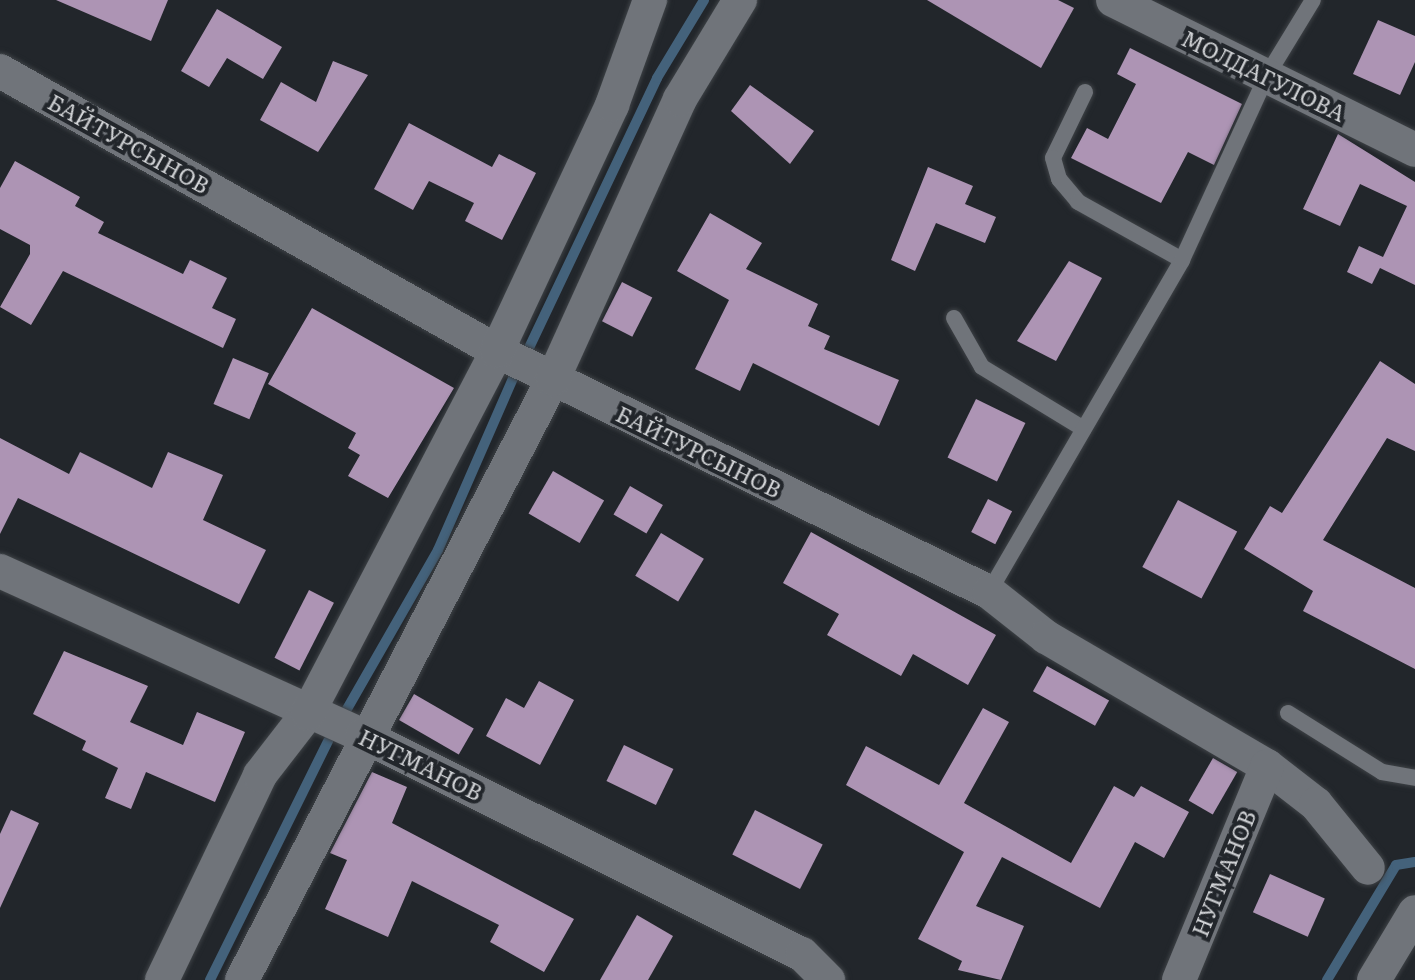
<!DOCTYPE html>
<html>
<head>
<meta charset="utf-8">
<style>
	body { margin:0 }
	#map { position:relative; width:1415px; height:980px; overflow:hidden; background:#22262b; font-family:Literata,serif }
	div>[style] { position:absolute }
	.stream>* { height:10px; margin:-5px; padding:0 5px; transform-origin:5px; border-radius:5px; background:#44627b }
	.building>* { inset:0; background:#ad94b4; transform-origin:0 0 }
	.roads { filter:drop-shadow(0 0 2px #3e4246) drop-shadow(0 0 2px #3e4246) }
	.service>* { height:16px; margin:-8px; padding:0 8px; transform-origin:8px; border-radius:8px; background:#70747a }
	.minor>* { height:34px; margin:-17px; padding:0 17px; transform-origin:17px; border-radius:17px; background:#70747a }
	span { translate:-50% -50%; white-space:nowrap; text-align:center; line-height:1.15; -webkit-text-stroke:8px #22262b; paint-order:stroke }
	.street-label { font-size:22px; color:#d1d3d6 }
</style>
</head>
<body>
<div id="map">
	<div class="stream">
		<i style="left:528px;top:350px;width:301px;rotate:-64.6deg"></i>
		<i style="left:657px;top:78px;width:91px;rotate:-58.9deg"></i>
		<i style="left:347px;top:709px;width:183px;rotate:-60.2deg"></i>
		<i style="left:438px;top:550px;width:192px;rotate:-66.4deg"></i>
		<i style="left:210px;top:980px;width:267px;rotate:-63.7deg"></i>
		<i style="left:1327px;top:980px;width:134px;rotate:-59deg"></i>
		<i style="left:1396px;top:865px;width:19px;rotate:-9deg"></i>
	</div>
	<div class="building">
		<i style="clip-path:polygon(56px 0,168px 0,151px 41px)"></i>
		<i style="clip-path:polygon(927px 0,1058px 0,1074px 8px,1041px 68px)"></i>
		<i style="clip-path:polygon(217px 9px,282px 47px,263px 79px,227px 58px,209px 87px,181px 71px)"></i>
		<i style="clip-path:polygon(1378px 20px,1415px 36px,1415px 62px,1400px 95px,1353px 74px)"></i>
		<i style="clip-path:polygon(1130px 48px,1242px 104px,1214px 165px,1188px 152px,1161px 203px,1071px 158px,1087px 128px,1108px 139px,1136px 84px,1117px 74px)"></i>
		<i style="clip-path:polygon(333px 61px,368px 75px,318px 152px,260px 120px,281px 82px,316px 102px)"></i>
		<i style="clip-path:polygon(750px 85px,814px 131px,790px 164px,731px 111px)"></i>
		<i style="clip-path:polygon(409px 123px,492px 167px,499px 154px,536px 173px,502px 240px,465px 221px,474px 203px,429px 181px,413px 210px,374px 189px)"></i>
		<i style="clip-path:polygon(1338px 134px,1415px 182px,1415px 285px,1380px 268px,1372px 284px,1347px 272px,1359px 246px,1383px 257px,1407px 206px,1360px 184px,1340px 226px,1303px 209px)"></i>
		<i style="clip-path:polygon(15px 161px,80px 197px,75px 206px,104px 222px,98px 233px,183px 274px,190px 260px,227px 278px,212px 308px,236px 319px,223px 348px,63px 271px,31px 325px,0 307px,30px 254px,30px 245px,0 229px,0 188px)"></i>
		<i style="clip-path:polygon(928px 167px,973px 186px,965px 204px,996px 217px,985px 243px,936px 223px,915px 271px,891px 260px)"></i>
		<i style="clip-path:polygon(710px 213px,762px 243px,746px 269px,818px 304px,808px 326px,830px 336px,824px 349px,899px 380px,879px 426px,753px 363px,740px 391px,695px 369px,729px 300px,677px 271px)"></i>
		<i style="clip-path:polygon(1069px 261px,1102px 278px,1056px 361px,1017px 341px)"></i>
		<i style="left:622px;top:282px;width:34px;height:44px;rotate:27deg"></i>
		<i style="clip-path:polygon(312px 308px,454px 388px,388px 498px,348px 476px,360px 455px,348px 448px,356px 433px,268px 384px)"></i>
		<i style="left:233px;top:358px;width:39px;height:50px;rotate:23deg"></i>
		<i style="clip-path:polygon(1380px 361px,1415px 384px,1415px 451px,1387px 438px,1323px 540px,1415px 588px,1415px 669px,1303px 611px,1313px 591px,1244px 549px,1270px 506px,1282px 513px)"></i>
		<i style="left:976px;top:399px;width:55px;height:65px;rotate:26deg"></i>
		<i style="clip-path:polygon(0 438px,69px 474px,80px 452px,152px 488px,168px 452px,223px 475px,203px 520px,266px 550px,239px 604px,18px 498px,0 534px)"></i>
		<i style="left:553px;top:471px;width:59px;height:49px;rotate:30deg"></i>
		<i style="left:630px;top:486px;width:38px;height:33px;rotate:30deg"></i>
		<i style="left:988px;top:499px;width:27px;height:37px;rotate:27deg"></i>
		<i style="left:1178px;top:500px;width:67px;height:76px;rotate:28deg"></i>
		<i style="clip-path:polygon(811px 532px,996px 635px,968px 685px,913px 654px,901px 676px,827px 635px,839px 614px,783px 583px)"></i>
		<i style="left:661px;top:533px;width:50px;height:50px;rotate:31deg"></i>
		<i style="left:309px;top:590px;width:28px;height:76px;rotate:27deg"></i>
		<i style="clip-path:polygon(64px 651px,148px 686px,130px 722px,183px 745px,197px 712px,245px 732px,215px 802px,146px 772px,131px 809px,105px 798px,118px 768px,82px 750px,86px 741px,33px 714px)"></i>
		<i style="left:1047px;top:666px;width:71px;height:29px;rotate:29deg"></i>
		<i style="clip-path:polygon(539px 681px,574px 700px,540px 765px,486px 736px,506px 698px,524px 708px)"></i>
		<i style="left:414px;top:694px;width:69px;height:30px;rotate:30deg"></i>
		<i style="clip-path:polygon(983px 708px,1009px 722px,964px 803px,1071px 863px,1114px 786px,1134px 797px,1141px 786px,1189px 812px,1164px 858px,1135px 842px,1100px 908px,1002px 857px,976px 906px,1024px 926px,1001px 980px,958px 970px,962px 961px,918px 939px,964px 852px,846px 785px,866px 746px,939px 785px)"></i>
		<i style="left:624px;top:745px;width:55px;height:40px;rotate:26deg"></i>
		<i style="left:1213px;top:758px;width:28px;height:49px;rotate:30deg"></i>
		<i style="clip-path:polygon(372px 772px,407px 787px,392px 823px,574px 919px,544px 972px,490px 942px,499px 925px,412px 881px,388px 937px,325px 909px,347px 860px,330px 853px)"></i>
		<i style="clip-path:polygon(11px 810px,39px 823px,0 908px,0 834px)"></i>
		<i style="left:755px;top:810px;width:76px;height:50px;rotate:27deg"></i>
		<i style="left:1270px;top:874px;width:60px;height:42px;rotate:24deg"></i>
		<i style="clip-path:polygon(637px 915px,673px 936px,648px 980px,600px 980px)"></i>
	</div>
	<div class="roads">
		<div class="service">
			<i style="left:1085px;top:92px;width:73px;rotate:115.9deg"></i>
			<i style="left:1053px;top:158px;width:22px;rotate:74deg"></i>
			<i style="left:1059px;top:179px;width:30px;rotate:50deg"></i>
			<i style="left:1078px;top:202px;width:119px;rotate:29.1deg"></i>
			<i style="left:954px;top:318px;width:56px;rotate:60.3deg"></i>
			<i style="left:982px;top:367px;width:119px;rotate:31.3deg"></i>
			<i style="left:989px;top:592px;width:384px;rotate:-59.8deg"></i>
			<i style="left:1182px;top:260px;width:201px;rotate:-65.3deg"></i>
			<i style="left:1266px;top:77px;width:90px;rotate:-58.6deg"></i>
			<i style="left:1288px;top:713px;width:111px;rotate:32.1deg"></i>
			<i style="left:1382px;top:772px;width:34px;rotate:10deg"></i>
		</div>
		<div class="minor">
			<i style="left:1113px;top:0;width:337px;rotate:26.4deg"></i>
			<i style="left:0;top:71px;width:570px;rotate:29.4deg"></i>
			<i style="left:497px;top:351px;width:548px;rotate:26.1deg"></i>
			<i style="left:989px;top:592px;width:73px;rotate:38.3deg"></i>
			<i style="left:1046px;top:637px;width:256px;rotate:30.3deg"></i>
			<i style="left:1267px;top:766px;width:62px;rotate:37.8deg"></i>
			<i style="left:1316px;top:804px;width:82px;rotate:50.9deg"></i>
			<i style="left:0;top:571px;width:397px;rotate:24.4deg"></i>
			<i style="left:362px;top:735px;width:491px;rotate:26.5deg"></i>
			<i style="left:802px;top:954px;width:37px;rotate:45deg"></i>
			<i style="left:162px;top:980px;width:227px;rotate:-64.4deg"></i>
			<i style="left:260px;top:775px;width:78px;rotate:-52.3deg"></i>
			<i style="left:308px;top:713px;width:408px;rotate:-62.4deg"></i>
			<i style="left:497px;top:351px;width:272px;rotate:-64.9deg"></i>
			<i style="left:612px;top:105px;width:112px;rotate:-70.1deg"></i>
			<i style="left:242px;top:980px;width:677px;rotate:-62.64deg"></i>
			<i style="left:553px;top:379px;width:307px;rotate:-65.6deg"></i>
			<i style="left:680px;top:99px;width:116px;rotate:-58.8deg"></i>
			<i style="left:1179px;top:980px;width:231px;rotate:-67.6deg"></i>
			<i style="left:1374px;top:980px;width:79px;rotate:-58.9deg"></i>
		</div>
	</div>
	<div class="street-label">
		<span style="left:1264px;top:75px;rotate:26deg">МОЛДАГУЛОВА</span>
		<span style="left:129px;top:143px;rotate:29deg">БАЙТУРСЫНОВ</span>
		<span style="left:699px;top:451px;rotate:26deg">БАЙТУРСЫНОВ</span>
		<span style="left:421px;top:764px;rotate:26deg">НУГМАНОВ</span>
		<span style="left:1223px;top:873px;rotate:-68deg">НУГМАНОВ</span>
	</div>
</div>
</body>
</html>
